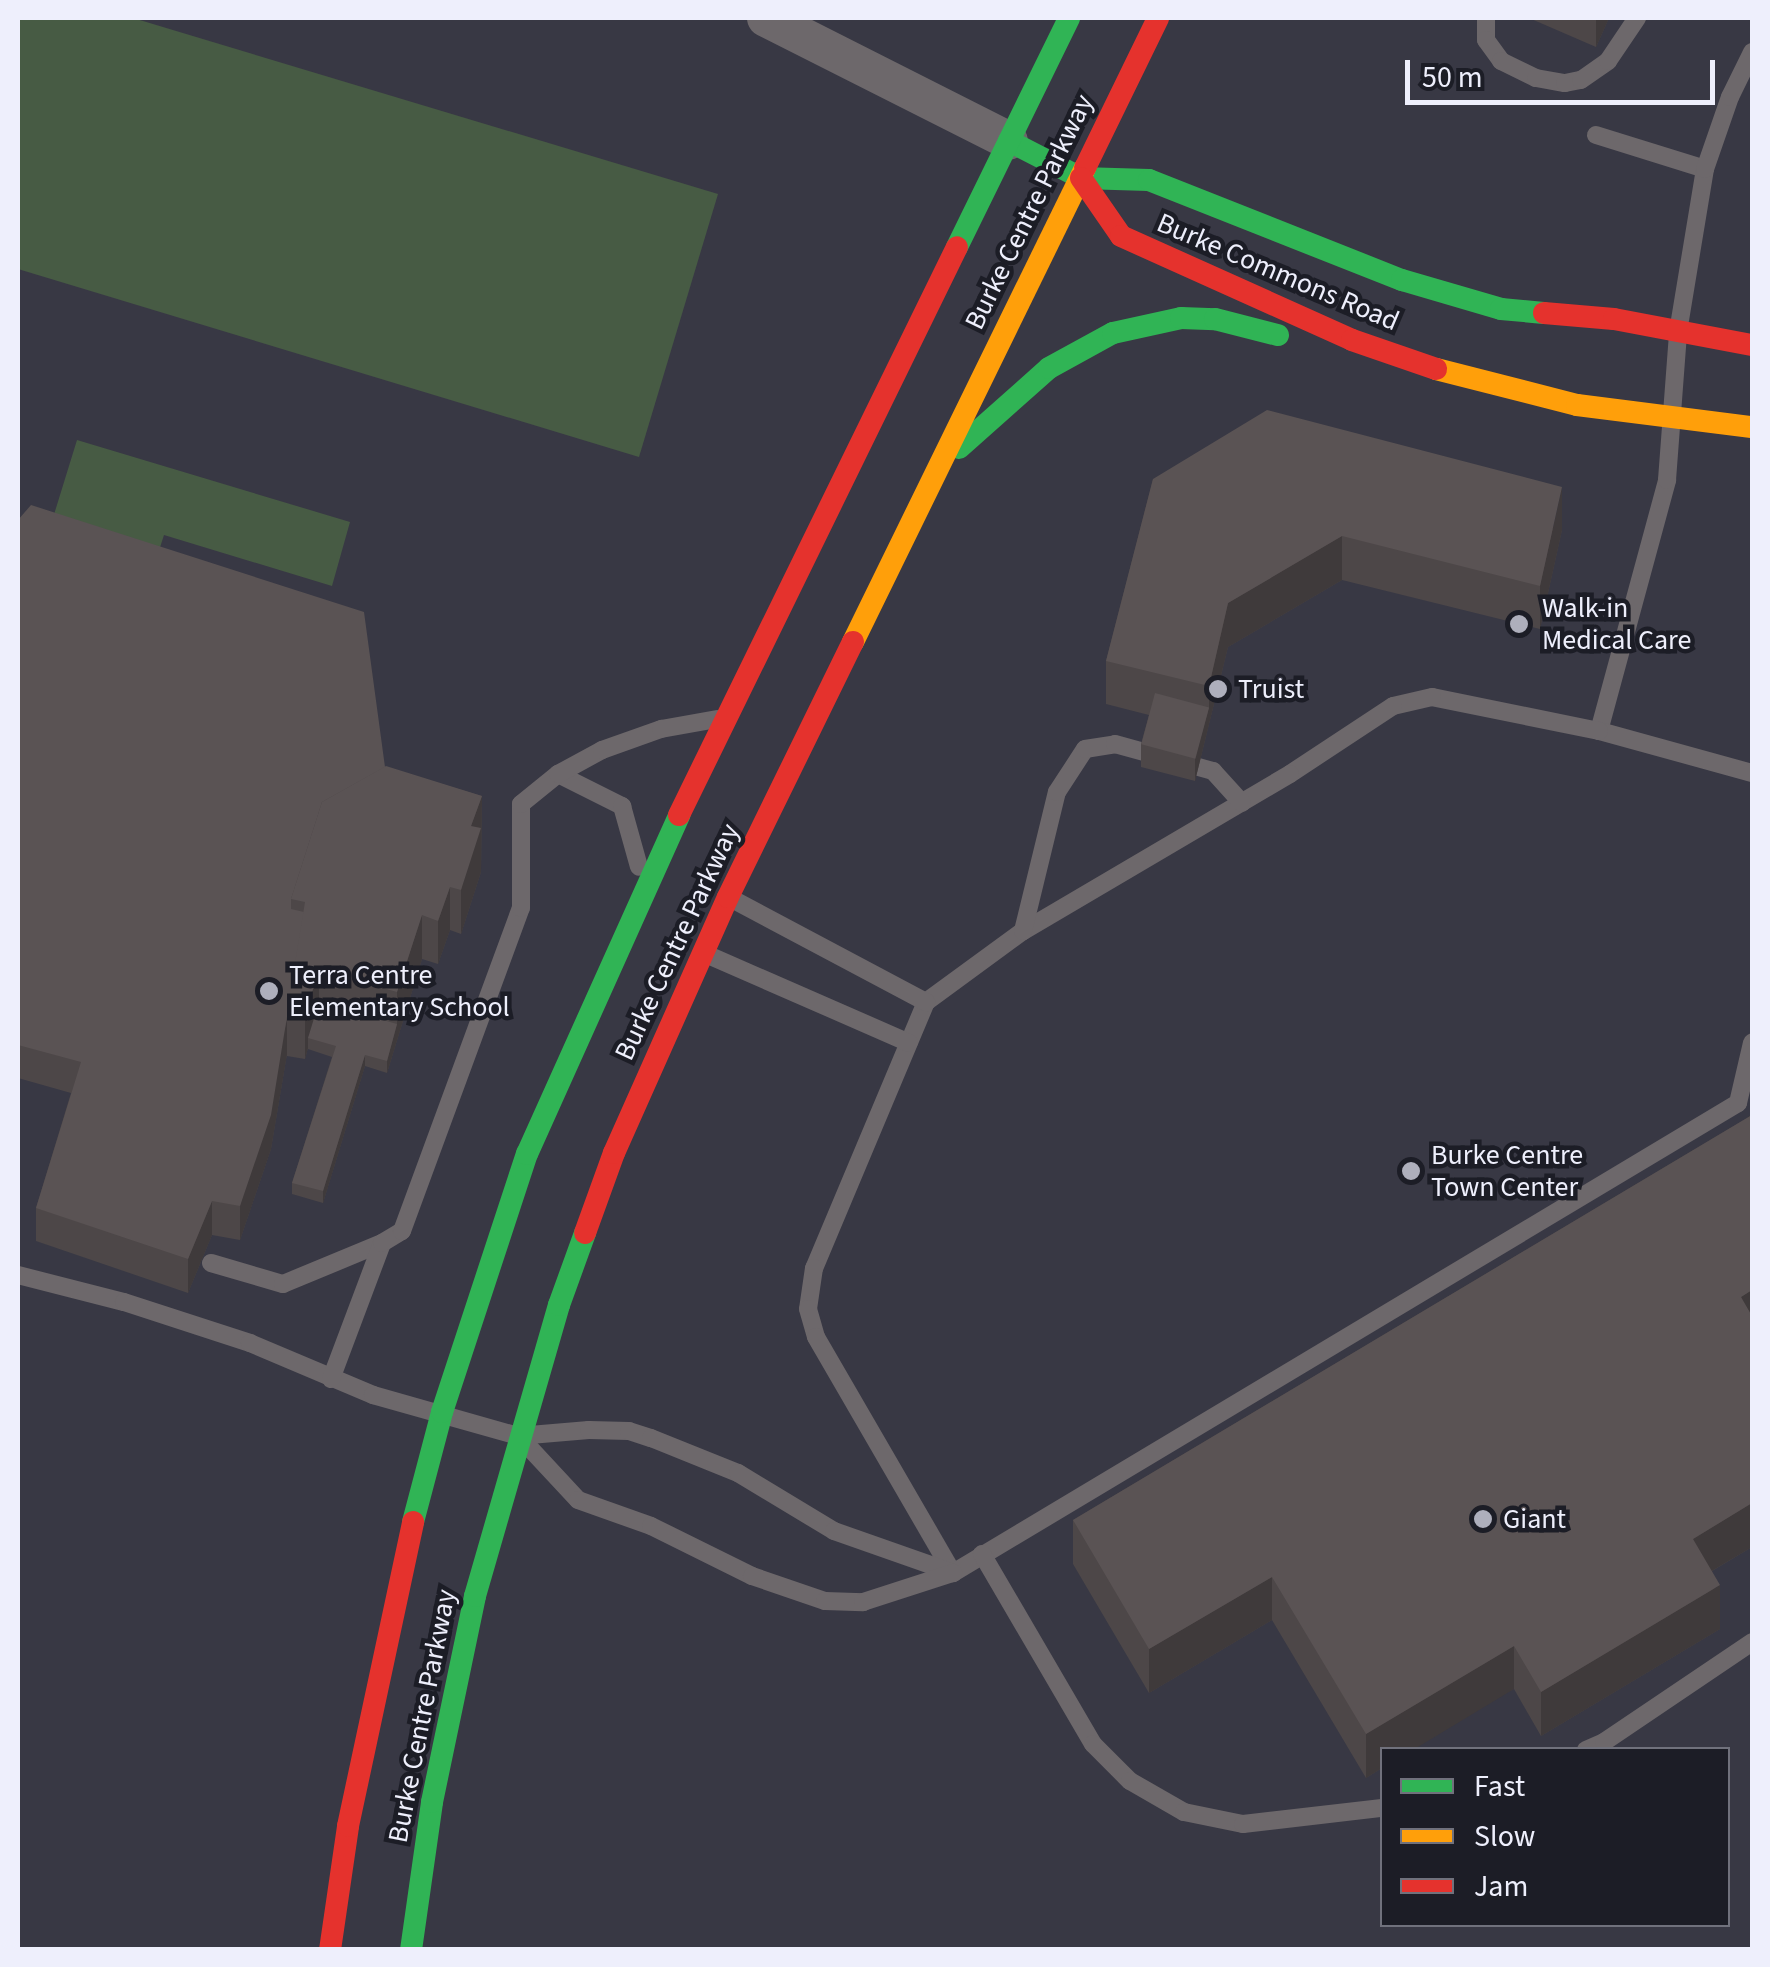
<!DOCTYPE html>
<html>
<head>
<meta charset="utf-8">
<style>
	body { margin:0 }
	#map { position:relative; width:1770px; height:1967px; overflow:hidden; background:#383844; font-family:"Source Sans 3",sans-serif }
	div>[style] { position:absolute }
	.green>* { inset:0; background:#475b44 }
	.lane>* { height:18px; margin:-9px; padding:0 9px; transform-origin:9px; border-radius:9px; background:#6d686b }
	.street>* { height:38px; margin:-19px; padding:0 19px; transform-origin:19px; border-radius:19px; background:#6d686b }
	.fast>* { height:22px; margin:-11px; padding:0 11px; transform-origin:11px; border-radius:11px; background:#30b455 }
	.slow>* { height:22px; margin:-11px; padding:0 11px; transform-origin:11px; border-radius:11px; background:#ff9f0a }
	.jam>* { height:22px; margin:-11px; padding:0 11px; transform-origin:11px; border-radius:11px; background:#e5322d }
	.wall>* { inset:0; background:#4d4748 }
	.shaded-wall>* { inset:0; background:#3f3a3b }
	.building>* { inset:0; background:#5a5354; transform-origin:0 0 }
	.dots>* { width:28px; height:28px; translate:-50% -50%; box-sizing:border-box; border:5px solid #1c1d26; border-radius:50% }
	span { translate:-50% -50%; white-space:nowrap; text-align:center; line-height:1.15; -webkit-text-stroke:9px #1c1d26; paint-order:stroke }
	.street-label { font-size:28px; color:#eeeffc }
	.poi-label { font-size:28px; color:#eeeffc }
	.left { translate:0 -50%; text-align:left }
	.frame { position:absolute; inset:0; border:20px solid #eeeffc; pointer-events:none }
	.legend { position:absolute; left:1380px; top:1747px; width:350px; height:180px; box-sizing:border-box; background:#1c1d26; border:2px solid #70717c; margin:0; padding:12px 18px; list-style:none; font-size:30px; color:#eeeffc }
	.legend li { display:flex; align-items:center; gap:20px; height:50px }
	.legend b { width:50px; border:2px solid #70717c }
	.scale { position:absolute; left:1405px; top:60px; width:310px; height:45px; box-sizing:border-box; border:5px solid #eeeffc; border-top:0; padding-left:12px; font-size:30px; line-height:35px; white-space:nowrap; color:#eeeffc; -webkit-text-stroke:8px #1c1d26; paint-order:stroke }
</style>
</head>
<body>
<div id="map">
	<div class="green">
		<i style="clip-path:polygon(18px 18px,133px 18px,718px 194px,639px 457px,18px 269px)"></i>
		<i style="clip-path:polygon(77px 440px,350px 522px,332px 586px,164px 535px,154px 566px,48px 534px)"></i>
	</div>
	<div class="lane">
		<i style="left:1486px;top:18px;width:22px;rotate:90deg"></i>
		<i style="left:1486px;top:40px;width:26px;rotate:54deg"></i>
		<i style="left:1501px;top:61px;width:39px;rotate:26deg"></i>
		<i style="left:1536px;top:78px;width:29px;rotate:10deg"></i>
		<i style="left:1565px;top:83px;width:16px;rotate:-11deg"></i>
		<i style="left:1581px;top:80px;width:33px;rotate:-35deg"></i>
		<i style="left:1608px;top:61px;width:52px;rotate:-56deg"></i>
		<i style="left:1596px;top:135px;width:114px;rotate:17.3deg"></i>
		<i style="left:1599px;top:731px;width:260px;rotate:-74.8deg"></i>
		<i style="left:1667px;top:480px;width:148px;rotate:-85.7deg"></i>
		<i style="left:1678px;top:332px;width:165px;rotate:-80.6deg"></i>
		<i style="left:1705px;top:169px;width:76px;rotate:-70.9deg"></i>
		<i style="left:1730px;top:97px;width:50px;rotate:-63.9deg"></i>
		<i style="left:1752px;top:773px;width:159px;rotate:-164.6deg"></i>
		<i style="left:1599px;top:731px;width:170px;rotate:-168.5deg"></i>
		<i style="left:1432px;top:697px;width:40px;rotate:167deg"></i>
		<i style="left:1393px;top:706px;width:123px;rotate:146.6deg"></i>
		<i style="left:1290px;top:774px;width:310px;rotate:149.5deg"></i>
		<i style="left:1023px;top:931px;width:120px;rotate:143.8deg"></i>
		<i style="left:926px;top:1002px;width:289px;rotate:112.8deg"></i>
		<i style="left:814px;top:1268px;width:41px;rotate:98.3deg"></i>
		<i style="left:808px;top:1309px;width:29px;rotate:74deg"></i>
		<i style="left:816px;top:1337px;width:273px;rotate:59.9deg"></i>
		<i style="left:953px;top:1573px;width:915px;rotate:-30.91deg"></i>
		<i style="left:1738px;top:1103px;width:62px;rotate:-76.9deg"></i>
		<i style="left:558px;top:774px;width:72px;rotate:26.6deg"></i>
		<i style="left:622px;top:806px;width:63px;rotate:74.4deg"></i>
		<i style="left:732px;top:899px;width:220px;rotate:28deg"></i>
		<i style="left:1023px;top:931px;width:143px;rotate:-76.3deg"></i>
		<i style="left:1057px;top:792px;width:51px;rotate:-56.9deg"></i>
		<i style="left:1085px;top:749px;width:30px;rotate:-9deg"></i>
		<i style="left:1115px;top:744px;width:102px;rotate:15.4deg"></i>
		<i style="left:1213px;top:771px;width:43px;rotate:47.8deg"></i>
		<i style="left:708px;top:955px;width:219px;rotate:23.6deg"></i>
		<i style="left:211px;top:1263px;width:75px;rotate:16.3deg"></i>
		<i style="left:283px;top:1284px;width:107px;rotate:-22.5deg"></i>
		<i style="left:18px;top:1275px;width:109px;rotate:14.3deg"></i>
		<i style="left:124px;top:1302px;width:133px;rotate:18deg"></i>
		<i style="left:250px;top:1343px;width:134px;rotate:22.9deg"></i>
		<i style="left:373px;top:1395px;width:151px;rotate:15.8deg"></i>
		<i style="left:518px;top:1436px;width:71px;rotate:-4.8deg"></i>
		<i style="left:589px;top:1430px;width:40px;rotate:1.4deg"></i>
		<i style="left:629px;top:1431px;width:23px;rotate:18deg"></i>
		<i style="left:651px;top:1438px;width:94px;rotate:21.9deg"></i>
		<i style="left:738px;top:1473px;width:112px;rotate:31.1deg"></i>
		<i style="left:834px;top:1531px;width:126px;rotate:19.4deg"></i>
		<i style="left:331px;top:1379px;width:145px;rotate:-69.4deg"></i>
		<i style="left:382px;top:1243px;width:23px;rotate:-31deg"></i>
		<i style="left:402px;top:1231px;width:344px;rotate:-69.8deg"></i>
		<i style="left:521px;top:908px;width:104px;rotate:-90deg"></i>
		<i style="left:521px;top:804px;width:48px;rotate:-39deg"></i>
		<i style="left:558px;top:774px;width:50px;rotate:-28.6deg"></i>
		<i style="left:602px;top:750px;width:63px;rotate:-19.6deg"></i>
		<i style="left:661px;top:729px;width:57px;rotate:-10.1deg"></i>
		<i style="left:526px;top:1444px;width:76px;rotate:47.1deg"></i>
		<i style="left:578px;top:1500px;width:77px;rotate:19.6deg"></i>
		<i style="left:651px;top:1526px;width:113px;rotate:26.3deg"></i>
		<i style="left:752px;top:1576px;width:77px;rotate:18.9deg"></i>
		<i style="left:825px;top:1601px;width:38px;rotate:2deg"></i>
		<i style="left:863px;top:1602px;width:95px;rotate:-17.9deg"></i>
		<i style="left:982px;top:1554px;width:220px;rotate:59.7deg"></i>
		<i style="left:1093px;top:1744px;width:52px;rotate:45deg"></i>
		<i style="left:1130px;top:1781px;width:62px;rotate:29.9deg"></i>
		<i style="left:1184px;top:1812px;width:60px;rotate:11.5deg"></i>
		<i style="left:1243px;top:1824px;width:140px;rotate:-6.6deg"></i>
		<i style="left:1586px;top:1750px;width:20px;rotate:-24deg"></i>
		<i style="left:1604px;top:1742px;width:179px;rotate:-34deg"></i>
	</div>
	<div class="street">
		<i style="left:766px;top:18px;width:272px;rotate:26.8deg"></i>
	</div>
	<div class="fast">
		<i style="left:1009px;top:141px;width:81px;rotate:27.2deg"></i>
		<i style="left:1081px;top:178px;width:68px;rotate:1.7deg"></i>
		<i style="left:1149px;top:180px;width:272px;rotate:21.6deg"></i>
		<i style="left:1402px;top:280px;width:103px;rotate:16.3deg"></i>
		<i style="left:1501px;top:309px;width:43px;rotate:5.3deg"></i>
		<i style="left:957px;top:247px;width:255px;rotate:-63.9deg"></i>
		<i style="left:959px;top:448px;width:120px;rotate:-41.6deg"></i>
		<i style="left:1049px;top:368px;width:73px;rotate:-28.7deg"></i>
		<i style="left:1113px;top:333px;width:70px;rotate:-12.4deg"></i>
		<i style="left:1181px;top:318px;width:34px;rotate:2deg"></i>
		<i style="left:1215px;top:319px;width:65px;rotate:14.3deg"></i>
		<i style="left:413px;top:1522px;width:114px;rotate:-75.2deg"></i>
		<i style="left:442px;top:1412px;width:272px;rotate:-71.8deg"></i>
		<i style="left:527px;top:1154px;width:372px;rotate:-65.8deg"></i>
		<i style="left:411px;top:1950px;width:149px;rotate:-81.9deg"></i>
		<i style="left:432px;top:1802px;width:210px;rotate:-78.2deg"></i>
		<i style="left:475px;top:1596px;width:303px;rotate:-73.9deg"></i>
		<i style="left:559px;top:1305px;width:77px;rotate:-70.1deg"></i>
	</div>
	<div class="slow">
		<i style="left:1436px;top:369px;width:146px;rotate:14.3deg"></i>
		<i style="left:1577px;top:405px;width:176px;rotate:7.2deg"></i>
		<i style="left:853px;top:642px;width:528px;rotate:-63.92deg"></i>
	</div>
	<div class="jam">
		<i style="left:1085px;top:168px;width:167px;rotate:-64deg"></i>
		<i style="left:1081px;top:178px;width:70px;rotate:55.4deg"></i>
		<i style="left:1121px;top:236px;width:253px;rotate:24.2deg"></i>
		<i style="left:1352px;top:340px;width:89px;rotate:19deg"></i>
		<i style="left:1544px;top:313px;width:70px;rotate:4.9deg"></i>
		<i style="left:1614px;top:319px;width:140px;rotate:10.7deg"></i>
		<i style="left:679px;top:815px;width:632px;rotate:-63.92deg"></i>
		<i style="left:585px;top:1233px;width:85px;rotate:-70.1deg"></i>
		<i style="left:614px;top:1153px;width:280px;rotate:-66deg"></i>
		<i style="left:728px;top:897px;width:284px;rotate:-63.9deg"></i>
		<i style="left:330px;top:1950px;width:125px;rotate:-81.7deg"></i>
		<i style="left:348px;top:1826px;width:311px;rotate:-77.9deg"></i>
	</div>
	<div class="wall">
		<i style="clip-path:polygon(1529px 18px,1609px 18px,1596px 47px)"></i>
		<i style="clip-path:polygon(1153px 479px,1562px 530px,1540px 629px,1342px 580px,1228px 647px,1195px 781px,1141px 767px,1141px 744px,1149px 715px,1106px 704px,1106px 661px)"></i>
		<i style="clip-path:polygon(18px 520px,385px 767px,482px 796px,481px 872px,461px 934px,450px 930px,438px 964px,422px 959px,387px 1073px,365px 1066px,323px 1203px,292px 1194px,292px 1183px,332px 1057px,308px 1049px,308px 1048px,305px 1059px,287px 1056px,287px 1054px,271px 1149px,240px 1240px,212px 1235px,188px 1293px,36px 1241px,36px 1208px,71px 1093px,18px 1078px)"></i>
		<i style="clip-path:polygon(1752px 1115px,1752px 1547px,1712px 1571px,1720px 1629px,1541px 1736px,1514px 1689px,1382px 1750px,1382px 1768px,1366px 1778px,1272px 1620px,1149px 1693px,1073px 1564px,1073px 1520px)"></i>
	</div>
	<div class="shaded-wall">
		<i style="clip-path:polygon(1596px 18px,1609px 18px,1596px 47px)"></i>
		<i style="clip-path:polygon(1562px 487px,1562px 530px,1540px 629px,1540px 586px)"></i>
		<i style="clip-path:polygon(1342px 536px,1342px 580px,1228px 647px,1195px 781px,1195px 758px,1209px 707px,1209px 686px,1228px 603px)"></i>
		<i style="clip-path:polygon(482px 796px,481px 872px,461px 934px,461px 890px,471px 826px)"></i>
		<i style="clip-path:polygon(450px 887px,450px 930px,438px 964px,438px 921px)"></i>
		<i style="clip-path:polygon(422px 915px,422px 959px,387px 1073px,387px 1061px,397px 1024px,397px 992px)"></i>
		<i style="clip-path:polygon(319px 970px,319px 1014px,308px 1038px,308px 1048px,305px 1059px,305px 1015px)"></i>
		<i style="clip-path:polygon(287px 1020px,287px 1054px,271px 1149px,240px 1240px,240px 1206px)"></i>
		<i style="clip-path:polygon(365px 1055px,365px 1066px,323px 1203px,323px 1191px)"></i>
		<i style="clip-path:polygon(212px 1201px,212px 1235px,188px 1293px,188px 1259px)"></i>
		<i style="clip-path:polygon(1752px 1290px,1752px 1334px,1741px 1297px)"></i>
		<i style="clip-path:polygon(1752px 1503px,1752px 1547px,1693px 1582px,1693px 1539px)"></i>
		<i style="clip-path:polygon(1272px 1577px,1272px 1620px,1149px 1693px,1149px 1649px)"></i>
		<i style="clip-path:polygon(1720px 1585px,1720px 1629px,1541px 1736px,1541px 1692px)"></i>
		<i style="clip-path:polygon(1514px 1646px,1514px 1689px,1413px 1750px,1382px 1750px,1382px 1768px,1366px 1778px,1366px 1734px)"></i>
	</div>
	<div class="building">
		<i style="clip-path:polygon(1267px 410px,1562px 487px,1540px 586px,1342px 536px,1228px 603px,1209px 686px,1106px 661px,1153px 479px)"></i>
		<i style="clip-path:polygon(31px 505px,364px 612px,385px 767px,322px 802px,291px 899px,291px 909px,304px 912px,271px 1115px,240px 1206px,212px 1201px,188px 1259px,36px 1208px,81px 1062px,18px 1045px,18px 520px)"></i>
		<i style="left:1155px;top:693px;width:56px;height:53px;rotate:15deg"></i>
		<i style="clip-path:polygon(386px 766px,482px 796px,471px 826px,481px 828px,461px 890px,450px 887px,438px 921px,422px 915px,397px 992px,319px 970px,305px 1015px,287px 1012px,305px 902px,291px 899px,322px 802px)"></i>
		<i style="clip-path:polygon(319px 1002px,397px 1024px,387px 1061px,365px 1055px,323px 1191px,292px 1183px,336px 1046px,308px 1038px)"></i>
		<i style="clip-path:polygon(1752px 1115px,1752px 1290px,1741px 1297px,1752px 1316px,1752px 1503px,1693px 1539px,1720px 1585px,1541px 1692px,1514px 1646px,1366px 1734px,1272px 1577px,1149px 1649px,1073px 1520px)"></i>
	</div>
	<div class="dots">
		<i style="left:1519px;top:624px;background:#aeafbc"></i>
		<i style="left:1218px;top:689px;background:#aeafbc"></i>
		<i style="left:269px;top:991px;background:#aeafbc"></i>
		<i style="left:1411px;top:1171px;background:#aeafbc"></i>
		<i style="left:1483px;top:1519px;background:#aeafbc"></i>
	</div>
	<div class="street-label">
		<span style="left:1029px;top:212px;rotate:-64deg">Burke Centre Parkway</span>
		<span style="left:1278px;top:272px;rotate:23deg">Burke Commons Road</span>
		<span style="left:677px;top:942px;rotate:-65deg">Burke Centre Parkway</span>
		<span style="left:422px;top:1716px;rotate:-79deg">Burke Centre Parkway</span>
	</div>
	<div class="poi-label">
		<span class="left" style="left:1542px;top:624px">Walk-in<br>Medical Care</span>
		<span class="left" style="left:1238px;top:689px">Truist</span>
		<span class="left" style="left:289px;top:991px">Terra Centre<br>Elementary School</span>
		<span class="left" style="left:1431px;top:1171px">Burke Centre<br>Town Center</span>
		<span class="left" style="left:1503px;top:1519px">Giant</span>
	</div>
	<div class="frame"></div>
	<ul class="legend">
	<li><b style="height:12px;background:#30b455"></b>Fast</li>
	<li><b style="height:12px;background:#ff9f0a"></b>Slow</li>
	<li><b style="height:12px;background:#e5322d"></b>Jam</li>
	</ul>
	<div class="scale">50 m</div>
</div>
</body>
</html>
